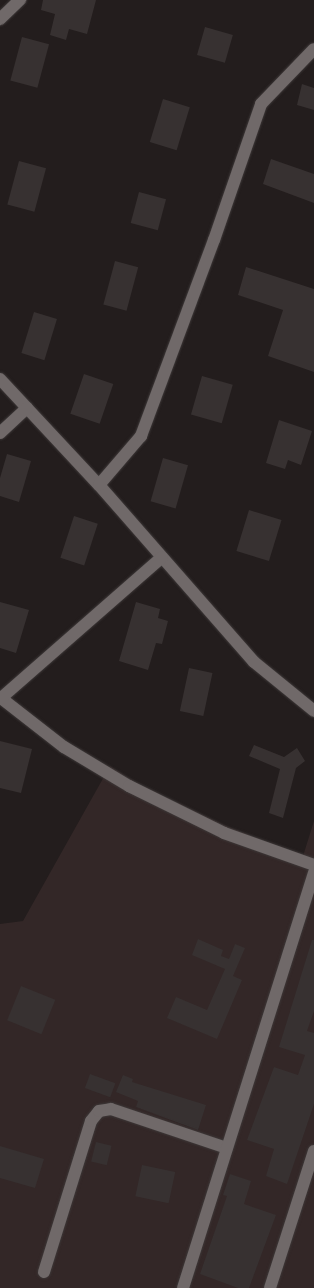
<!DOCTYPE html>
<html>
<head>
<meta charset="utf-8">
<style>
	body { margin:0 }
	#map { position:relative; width:314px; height:1288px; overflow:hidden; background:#231d1d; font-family:"Titillium Web",sans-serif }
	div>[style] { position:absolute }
	.built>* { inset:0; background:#332727 }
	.building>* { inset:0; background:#373131; transform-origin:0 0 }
	.roads { filter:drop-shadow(0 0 1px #3d3838) drop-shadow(0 0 1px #3d3838) }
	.minor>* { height:12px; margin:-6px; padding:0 6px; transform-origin:6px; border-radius:6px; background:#706969 }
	span { translate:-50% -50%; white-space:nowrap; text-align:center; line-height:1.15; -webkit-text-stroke:3px #0a0808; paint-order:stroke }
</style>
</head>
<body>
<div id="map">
	<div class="built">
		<i style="clip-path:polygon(110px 766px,137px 783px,224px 825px,303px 856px,314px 821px,314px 1288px,0 1288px,0 924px,23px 921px)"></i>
	</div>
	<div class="building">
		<i style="clip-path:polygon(43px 0,96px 0,87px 34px,69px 29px,66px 40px,50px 35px,55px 14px,41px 10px)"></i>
		<i style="left:205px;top:27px;width:29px;height:29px;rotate:16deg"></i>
		<i style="left:22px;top:37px;width:28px;height:45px;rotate:15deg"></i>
		<i style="clip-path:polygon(302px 84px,314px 88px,314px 110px,297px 105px)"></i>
		<i style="left:163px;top:99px;width:28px;height:45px;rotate:17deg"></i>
		<i style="clip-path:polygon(271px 159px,314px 174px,314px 203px,263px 184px)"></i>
		<i style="left:19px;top:161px;width:28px;height:45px;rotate:15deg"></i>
		<i style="left:139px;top:192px;width:28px;height:32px;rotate:15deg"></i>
		<i style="left:115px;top:261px;width:24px;height:45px;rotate:15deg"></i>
		<i style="clip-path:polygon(246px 267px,314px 289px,314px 372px,268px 356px,283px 310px,238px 295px)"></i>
		<i style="left:34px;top:312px;width:24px;height:43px;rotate:17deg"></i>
		<i style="left:84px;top:374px;width:31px;height:42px;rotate:19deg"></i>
		<i style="left:202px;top:376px;width:32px;height:40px;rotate:16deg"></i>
		<i style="clip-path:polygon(279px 420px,312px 431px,301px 465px,288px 460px,285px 469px,266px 463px)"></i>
		<i style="clip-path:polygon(7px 454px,31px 461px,19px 502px,0 496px,0 478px)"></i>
		<i style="left:163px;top:458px;width:26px;height:45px;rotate:16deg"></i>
		<i style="left:249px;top:510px;width:34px;height:43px;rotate:17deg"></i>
		<i style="left:74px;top:516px;width:25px;height:44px;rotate:18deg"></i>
		<i style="clip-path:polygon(0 602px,29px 610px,16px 653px,0 648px)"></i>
		<i style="clip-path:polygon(136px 602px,160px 609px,158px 618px,168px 621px,162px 644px,156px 643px,148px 670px,119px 661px)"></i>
		<i style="left:189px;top:668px;width:24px;height:44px;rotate:12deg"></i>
		<i style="clip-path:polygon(0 741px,32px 749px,21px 793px,0 788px)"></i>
		<i style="clip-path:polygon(254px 745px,284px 757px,297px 748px,305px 761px,296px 768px,283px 818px,269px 813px,280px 769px,249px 756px)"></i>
		<i style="clip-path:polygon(198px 939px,223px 950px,221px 956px,229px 959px,235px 944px,245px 948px,233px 976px,242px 980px,217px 1039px,167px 1018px,176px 997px,207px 1010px,225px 969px,192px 955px)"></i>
		<i style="clip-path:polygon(312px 940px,314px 940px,314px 1011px,307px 1031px,314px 1033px,314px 1104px,287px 1184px,266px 1176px,274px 1149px,247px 1140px,274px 1067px,298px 1075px,305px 1055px,279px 1047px)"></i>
		<i style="left:21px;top:986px;width:37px;height:37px;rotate:22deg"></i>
		<i style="left:90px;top:1074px;width:27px;height:15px;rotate:20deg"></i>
		<i style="clip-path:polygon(123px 1075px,133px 1079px,132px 1082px,206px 1105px,198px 1130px,136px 1107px,138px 1101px,116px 1092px)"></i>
		<i style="left:96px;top:1142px;width:16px;height:20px;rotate:14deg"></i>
		<i style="clip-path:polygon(0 1146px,44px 1159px,35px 1188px,0 1178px)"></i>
		<i style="left:142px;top:1165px;width:34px;height:32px;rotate:12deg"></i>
		<i style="clip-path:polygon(230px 1174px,251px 1181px,244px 1204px,276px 1215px,249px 1288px,238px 1288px,200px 1274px,227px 1196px,223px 1195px)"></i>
	</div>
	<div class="roads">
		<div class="minor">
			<i style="left:0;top:19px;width:28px;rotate:-44deg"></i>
			<i style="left:0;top:379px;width:145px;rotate:47deg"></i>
			<i style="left:99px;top:485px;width:235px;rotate:48.8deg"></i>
			<i style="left:254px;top:662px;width:77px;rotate:39.2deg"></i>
			<i style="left:0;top:433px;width:37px;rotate:-43deg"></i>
			<i style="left:99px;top:485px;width:65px;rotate:-49.4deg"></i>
			<i style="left:141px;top:436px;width:209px;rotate:-69.6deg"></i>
			<i style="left:214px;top:240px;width:144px;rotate:-70.9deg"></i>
			<i style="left:261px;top:104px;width:76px;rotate:-46.1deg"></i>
			<i style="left:1px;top:698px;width:80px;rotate:37.9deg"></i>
			<i style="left:64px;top:747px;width:76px;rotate:31deg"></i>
			<i style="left:129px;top:786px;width:106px;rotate:26.3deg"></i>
			<i style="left:224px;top:833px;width:96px;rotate:19.6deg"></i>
			<i style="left:0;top:699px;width:215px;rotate:-41.2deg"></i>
			<i style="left:44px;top:1272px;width:158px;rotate:-72.7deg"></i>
			<i style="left:91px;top:1121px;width:13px;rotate:-51deg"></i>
			<i style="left:99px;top:1111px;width:12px;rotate:-9deg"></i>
			<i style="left:111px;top:1109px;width:122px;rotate:18.6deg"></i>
			<i style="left:183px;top:1288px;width:436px;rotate:-72.5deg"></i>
			<i style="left:270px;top:1288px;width:144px;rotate:-72.2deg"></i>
		</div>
	</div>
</div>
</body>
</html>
